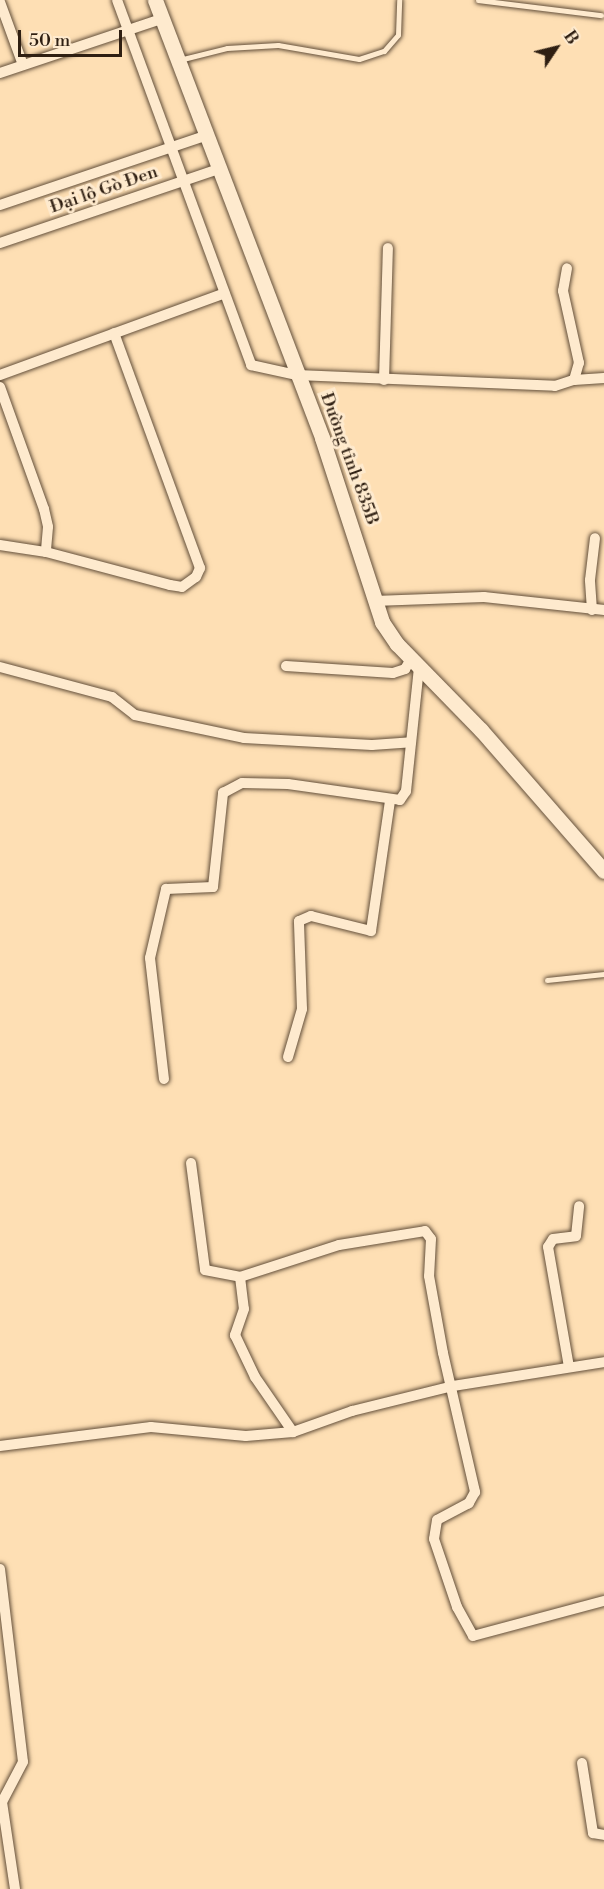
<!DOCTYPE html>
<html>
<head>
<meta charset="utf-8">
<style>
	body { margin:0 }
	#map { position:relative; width:604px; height:1889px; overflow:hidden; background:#fedfb4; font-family:"Libre Bodoni",serif }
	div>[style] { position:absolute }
	.roads { filter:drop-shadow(0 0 2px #634f3a) drop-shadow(0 0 2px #634f3a) }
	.service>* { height:5px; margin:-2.5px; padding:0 2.5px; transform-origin:2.5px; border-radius:2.5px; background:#feeace }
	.minor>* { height:10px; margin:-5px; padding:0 5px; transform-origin:5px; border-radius:5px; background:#feeace }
	.secondary>* { height:15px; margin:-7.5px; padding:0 7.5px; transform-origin:7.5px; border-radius:7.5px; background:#feeace }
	span { translate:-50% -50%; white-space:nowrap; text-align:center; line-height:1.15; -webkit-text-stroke:6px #feeace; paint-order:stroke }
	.street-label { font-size:18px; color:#2f1f12 }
	.north { position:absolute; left:526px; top:18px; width:60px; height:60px; -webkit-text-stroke:4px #feeace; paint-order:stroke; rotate:55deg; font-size:16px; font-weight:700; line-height:24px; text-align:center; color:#2f1f12 }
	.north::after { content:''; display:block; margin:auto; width:21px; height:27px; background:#2f1f12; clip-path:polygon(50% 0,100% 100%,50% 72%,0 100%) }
	.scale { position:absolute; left:18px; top:30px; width:104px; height:27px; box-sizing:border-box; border:3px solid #2f1f12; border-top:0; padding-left:8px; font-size:18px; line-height:21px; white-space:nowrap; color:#2f1f12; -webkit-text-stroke:4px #feeace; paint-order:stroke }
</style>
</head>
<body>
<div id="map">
	<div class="roads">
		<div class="service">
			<i style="left:478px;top:0;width:124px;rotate:7deg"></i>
			<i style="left:179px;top:60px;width:49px;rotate:-14deg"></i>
			<i style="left:227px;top:48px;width:51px;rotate:-3.4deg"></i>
			<i style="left:278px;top:45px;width:82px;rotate:9.8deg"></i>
			<i style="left:359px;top:59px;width:26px;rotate:-18deg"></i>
			<i style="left:384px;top:51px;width:21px;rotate:-49deg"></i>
			<i style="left:398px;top:35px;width:35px;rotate:-88deg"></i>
			<i style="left:547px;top:980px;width:57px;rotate:-6deg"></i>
		</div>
		<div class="minor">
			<i style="left:117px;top:0;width:389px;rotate:69.8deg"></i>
			<i style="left:251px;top:365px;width:47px;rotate:12.3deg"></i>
			<i style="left:297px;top:375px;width:258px;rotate:2.4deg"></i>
			<i style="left:555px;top:386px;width:20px;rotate:-18deg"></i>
			<i style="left:574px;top:380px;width:18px;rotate:-74deg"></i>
			<i style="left:579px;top:363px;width:74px;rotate:-102.5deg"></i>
			<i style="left:563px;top:291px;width:23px;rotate:-80deg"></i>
			<i style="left:0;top:2px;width:67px;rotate:69.9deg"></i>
			<i style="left:0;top:73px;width:170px;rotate:-18.5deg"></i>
			<i style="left:0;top:205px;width:216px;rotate:-18.6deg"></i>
			<i style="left:0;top:243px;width:230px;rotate:-18.7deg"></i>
			<i style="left:0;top:375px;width:239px;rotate:-20deg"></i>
			<i style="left:384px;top:380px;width:132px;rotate:-88.3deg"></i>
			<i style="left:574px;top:380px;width:30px;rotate:-4deg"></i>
			<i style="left:0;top:387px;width:130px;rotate:70.2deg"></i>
			<i style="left:44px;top:509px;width:18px;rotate:77deg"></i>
			<i style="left:48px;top:527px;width:25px;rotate:95deg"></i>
			<i style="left:0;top:545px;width:47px;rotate:8.7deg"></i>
			<i style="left:46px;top:552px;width:128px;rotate:14.9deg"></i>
			<i style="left:170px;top:585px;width:12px;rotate:9deg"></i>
			<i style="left:182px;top:587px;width:17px;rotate:-36deg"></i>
			<i style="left:196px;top:577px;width:10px;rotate:-66deg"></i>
			<i style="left:200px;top:568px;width:250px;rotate:-110.1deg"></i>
			<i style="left:374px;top:601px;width:110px;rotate:-2.1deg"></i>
			<i style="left:484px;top:597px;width:121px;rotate:6.2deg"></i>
			<i style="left:592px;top:610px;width:30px;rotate:-94deg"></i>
			<i style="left:590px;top:580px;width:42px;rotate:-83.2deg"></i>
			<i style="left:286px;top:666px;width:107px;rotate:3.7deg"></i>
			<i style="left:393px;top:673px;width:13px;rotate:-18deg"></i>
			<i style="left:405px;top:669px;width:12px;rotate:-59deg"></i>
			<i style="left:0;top:667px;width:116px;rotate:15deg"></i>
			<i style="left:112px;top:697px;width:29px;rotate:38deg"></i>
			<i style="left:135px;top:715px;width:111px;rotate:11.9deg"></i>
			<i style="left:244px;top:738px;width:128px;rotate:3.1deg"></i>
			<i style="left:372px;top:745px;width:39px;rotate:-4deg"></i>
			<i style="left:288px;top:1057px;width:50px;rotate:-73.7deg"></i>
			<i style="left:302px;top:1009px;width:88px;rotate:-92deg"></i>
			<i style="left:299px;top:921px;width:13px;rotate:-23deg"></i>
			<i style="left:311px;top:916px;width:62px;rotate:14deg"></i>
			<i style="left:371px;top:931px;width:131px;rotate:-81.7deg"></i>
			<i style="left:164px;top:1079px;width:122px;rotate:-96.6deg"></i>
			<i style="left:150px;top:958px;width:71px;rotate:-76.9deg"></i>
			<i style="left:166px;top:889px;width:47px;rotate:-2.4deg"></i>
			<i style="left:213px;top:887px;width:95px;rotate:-83.9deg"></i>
			<i style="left:223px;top:793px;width:21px;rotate:-28deg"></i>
			<i style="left:242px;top:783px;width:46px;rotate:1.2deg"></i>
			<i style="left:288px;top:784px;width:113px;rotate:8.1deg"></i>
			<i style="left:400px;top:800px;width:11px;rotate:-56deg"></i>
			<i style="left:406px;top:791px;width:125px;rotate:-84deg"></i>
			<i style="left:191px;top:1163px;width:108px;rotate:82.5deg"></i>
			<i style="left:205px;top:1270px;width:36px;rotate:11deg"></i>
			<i style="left:240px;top:1277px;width:32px;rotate:83deg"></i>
			<i style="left:244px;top:1309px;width:28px;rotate:109deg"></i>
			<i style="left:235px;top:1335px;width:47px;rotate:64.5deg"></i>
			<i style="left:255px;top:1377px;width:67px;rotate:55.4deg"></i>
			<i style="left:240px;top:1277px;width:104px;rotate:-17.9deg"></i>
			<i style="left:339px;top:1245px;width:87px;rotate:-9.2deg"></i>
			<i style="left:425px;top:1231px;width:10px;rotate:53deg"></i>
			<i style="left:431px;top:1239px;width:37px;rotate:93deg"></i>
			<i style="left:429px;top:1276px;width:78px;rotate:79.7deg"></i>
			<i style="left:443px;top:1353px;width:143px;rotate:77deg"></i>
			<i style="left:475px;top:1492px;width:13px;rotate:119deg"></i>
			<i style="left:469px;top:1503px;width:36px;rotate:152deg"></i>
			<i style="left:437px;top:1520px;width:19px;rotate:99deg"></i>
			<i style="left:434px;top:1539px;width:72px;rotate:71.3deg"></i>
			<i style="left:457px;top:1607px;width:33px;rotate:61deg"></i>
			<i style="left:473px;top:1636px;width:136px;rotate:-15deg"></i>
			<i style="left:569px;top:1367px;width:122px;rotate:-99.9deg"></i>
			<i style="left:548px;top:1247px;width:9px;rotate:-58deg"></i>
			<i style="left:553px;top:1239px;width:23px;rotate:-7deg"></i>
			<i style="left:576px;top:1236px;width:30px;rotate:-84deg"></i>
			<i style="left:0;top:1446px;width:152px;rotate:-7.2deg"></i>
			<i style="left:151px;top:1427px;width:95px;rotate:5.4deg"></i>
			<i style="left:246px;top:1436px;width:47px;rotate:-4.9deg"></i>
			<i style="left:293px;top:1432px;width:63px;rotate:-19.6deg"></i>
			<i style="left:352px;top:1411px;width:104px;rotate:-13.9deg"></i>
			<i style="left:453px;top:1386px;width:153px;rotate:-9deg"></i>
			<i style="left:0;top:1569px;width:194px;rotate:83.2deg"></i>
			<i style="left:23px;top:1762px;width:45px;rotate:117.7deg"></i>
			<i style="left:2px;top:1802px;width:88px;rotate:81.5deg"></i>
			<i style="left:582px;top:1763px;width:71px;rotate:81.1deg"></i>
			<i style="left:593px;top:1833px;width:11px;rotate:10deg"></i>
		</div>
		<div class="secondary">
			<i style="left:155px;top:0;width:469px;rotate:69.1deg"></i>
			<i style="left:322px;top:438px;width:194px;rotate:71.9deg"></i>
			<i style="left:382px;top:622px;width:27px;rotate:56deg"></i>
			<i style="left:397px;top:644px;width:120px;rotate:45.7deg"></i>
			<i style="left:481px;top:730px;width:187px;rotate:48.9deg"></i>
		</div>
	</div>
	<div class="street-label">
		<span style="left:104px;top:190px;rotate:-19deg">Đại lộ Gò Đen</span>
		<span style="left:349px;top:459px;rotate:70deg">Đường tỉnh 835B</span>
	</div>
	<div class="north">B</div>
	<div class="scale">50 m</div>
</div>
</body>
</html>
